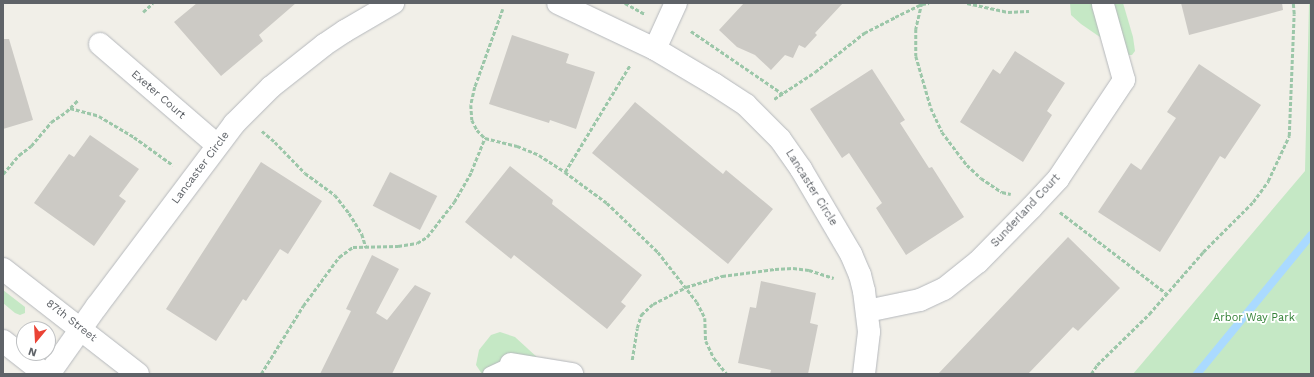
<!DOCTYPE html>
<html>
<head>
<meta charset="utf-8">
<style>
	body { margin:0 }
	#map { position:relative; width:1314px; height:377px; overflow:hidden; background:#f1efe8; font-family:"Work Sans",sans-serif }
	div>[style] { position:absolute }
	.green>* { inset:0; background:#c5e8c5 }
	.stream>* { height:8px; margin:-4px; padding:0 4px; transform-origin:4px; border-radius:4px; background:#aadaff }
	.building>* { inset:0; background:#cccac5; transform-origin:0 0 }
	.path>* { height:2.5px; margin-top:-1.25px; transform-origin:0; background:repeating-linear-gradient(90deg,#9cc7a9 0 4px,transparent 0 6px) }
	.roads { filter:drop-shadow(0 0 1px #b5b8bc) drop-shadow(0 0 1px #b5b8bc) }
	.service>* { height:14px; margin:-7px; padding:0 7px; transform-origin:7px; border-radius:7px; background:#fff }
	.minor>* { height:22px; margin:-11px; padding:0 11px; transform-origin:11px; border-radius:11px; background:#fff }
	.tertiary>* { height:22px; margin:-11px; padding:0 11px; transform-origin:11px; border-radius:11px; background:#fff }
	span { translate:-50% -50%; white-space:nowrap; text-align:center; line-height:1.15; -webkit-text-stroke:3.5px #fff; paint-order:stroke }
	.street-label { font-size:11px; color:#5f6368 }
	.park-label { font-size:11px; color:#348238 }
	.frame { position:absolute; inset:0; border:4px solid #5f6368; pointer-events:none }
	.north { position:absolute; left:16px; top:321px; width:40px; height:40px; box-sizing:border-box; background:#fff; border:1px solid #bfc1c3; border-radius:50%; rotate:198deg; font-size:11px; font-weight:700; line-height:16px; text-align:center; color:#5f6368 }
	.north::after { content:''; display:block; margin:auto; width:14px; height:18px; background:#ea4335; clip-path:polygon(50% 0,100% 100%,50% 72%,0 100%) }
</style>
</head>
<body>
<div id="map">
	<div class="green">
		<i style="clip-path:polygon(1070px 3px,1123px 3px,1133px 37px,1135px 51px,1132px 55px,1126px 55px,1081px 24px,1071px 15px)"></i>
		<i style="clip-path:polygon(1309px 3px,1311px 3px,1311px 374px,1133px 374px,1305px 171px)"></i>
		<i style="clip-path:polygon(3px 290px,25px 307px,25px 313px,20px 315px,15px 313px,3px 303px)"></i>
		<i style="clip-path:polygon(500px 332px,515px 337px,539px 359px,534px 374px,482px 374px,476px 365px,479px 350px,491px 335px)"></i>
	</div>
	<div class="stream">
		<i style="left:1197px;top:374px;width:180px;rotate:-50.6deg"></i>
	</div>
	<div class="building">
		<i style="clip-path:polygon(197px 3px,296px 3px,259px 35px,263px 41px,221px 76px,174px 22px)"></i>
		<i style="clip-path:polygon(744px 3px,843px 3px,815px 33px,817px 35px,805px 48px,799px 45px,793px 58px,785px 55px,771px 70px,755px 55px,737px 47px,719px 30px)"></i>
		<i style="clip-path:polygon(1181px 3px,1282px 3px,1283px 10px,1189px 35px)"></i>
		<i style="clip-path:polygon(512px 35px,569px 54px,566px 63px,595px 72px,576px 129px,550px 120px,549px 123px,489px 104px)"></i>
		<i style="clip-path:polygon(3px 39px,9px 39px,33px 120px,3px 129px)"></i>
		<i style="clip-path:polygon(1015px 51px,1065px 83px,1047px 111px,1052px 115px,1023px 162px,960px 122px,993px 69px,1000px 74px)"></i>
		<i style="clip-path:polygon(1199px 64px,1261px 105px,1225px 159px,1220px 156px,1160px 252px,1098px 212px,1131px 163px,1141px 170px,1176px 118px,1167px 112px)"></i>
		<i style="clip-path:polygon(872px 69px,905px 120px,900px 123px,929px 168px,932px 167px,964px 217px,906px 255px,876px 208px,882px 203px,849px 153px,842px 158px,810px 109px)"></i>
		<i style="clip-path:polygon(635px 102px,723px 174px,726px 170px,773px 209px,728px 264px,592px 153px)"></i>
		<i style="clip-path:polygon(90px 135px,139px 169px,119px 196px,126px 201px,94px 246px,34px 203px,69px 154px,74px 157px)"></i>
		<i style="clip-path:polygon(261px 162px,322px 201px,288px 254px,280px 249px,246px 301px,243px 299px,216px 341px,166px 309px)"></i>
		<i style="clip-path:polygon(510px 166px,553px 200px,552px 204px,642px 275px,621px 302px,626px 306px,607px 329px,514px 255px,511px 259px,465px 222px)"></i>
		<i style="left:390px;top:172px;width:53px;height:38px;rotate:27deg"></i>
		<i style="clip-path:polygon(1068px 237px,1120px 288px,1078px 331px,1073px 327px,1028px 374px,938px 374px)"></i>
		<i style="clip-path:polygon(372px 255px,399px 269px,376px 313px,387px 320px,415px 285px,431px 293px,392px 374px,320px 374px,351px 311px,346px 309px)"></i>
		<i style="clip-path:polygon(761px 281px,816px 293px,810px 323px,818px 325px,808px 374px,770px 374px,771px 370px,738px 363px,750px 307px,756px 308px)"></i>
	</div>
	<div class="path">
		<i style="left:625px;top:3px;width:23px;rotate:29deg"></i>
		<i style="left:922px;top:3px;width:27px;rotate:103deg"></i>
		<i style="left:916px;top:29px;width:27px;rotate:90deg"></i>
		<i style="left:916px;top:56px;width:54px;rotate:73.9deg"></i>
		<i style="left:931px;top:108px;width:26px;rotate:65deg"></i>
		<i style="left:942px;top:132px;width:41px;rotate:52.9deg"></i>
		<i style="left:967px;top:165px;width:19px;rotate:43deg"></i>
		<i style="left:981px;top:178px;width:25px;rotate:34deg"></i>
		<i style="left:1002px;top:192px;width:9px;rotate:13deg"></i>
		<i style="left:967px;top:3px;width:42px;rotate:12.4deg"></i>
		<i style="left:1008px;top:12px;width:21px;rotate:-3deg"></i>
		<i style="left:503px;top:9px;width:83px;rotate:109.7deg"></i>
		<i style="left:475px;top:87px;width:18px;rotate:103deg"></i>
		<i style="left:471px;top:105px;width:15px;rotate:86deg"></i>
		<i style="left:472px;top:120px;width:11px;rotate:63deg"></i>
		<i style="left:477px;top:130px;width:11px;rotate:45deg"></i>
		<i style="left:485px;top:138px;width:33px;rotate:14deg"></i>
		<i style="left:517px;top:146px;width:24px;rotate:22deg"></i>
		<i style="left:539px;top:155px;width:31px;rotate:33deg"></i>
		<i style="left:565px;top:172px;width:52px;rotate:36.4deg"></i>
		<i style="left:607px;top:203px;width:71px;rotate:43.9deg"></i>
		<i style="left:658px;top:252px;width:63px;rotate:52deg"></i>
		<i style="left:697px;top:302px;width:18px;rotate:63deg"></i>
		<i style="left:705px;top:318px;width:23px;rotate:88deg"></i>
		<i style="left:706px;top:341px;width:19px;rotate:65deg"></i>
		<i style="left:714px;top:358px;width:21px;rotate:51deg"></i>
		<i style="left:143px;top:12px;width:13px;rotate:-42deg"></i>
		<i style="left:691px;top:31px;width:112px;rotate:34.4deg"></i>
		<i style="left:774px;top:99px;width:49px;rotate:-33.4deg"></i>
		<i style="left:815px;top:72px;width:63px;rotate:-38.5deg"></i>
		<i style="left:864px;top:33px;width:35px;rotate:-27deg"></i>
		<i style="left:895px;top:17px;width:30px;rotate:-26deg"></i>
		<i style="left:922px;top:4px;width:7px;rotate:-8deg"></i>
		<i style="left:70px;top:108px;width:30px;rotate:15deg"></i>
		<i style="left:99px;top:116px;width:41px;rotate:31deg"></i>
		<i style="left:134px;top:137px;width:48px;rotate:35.7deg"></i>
		<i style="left:262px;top:131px;width:17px;rotate:40deg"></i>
		<i style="left:275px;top:142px;width:43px;rotate:45.9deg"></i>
		<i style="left:305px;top:173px;width:37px;rotate:36deg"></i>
		<i style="left:335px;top:195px;width:23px;rotate:52deg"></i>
		<i style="left:349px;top:213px;width:25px;rotate:58deg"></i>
		<i style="left:362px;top:234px;width:14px;rotate:73deg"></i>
		<i style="left:565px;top:172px;width:125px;rotate:-58.7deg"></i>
		<i style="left:3px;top:174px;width:25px;rotate:-50deg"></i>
		<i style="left:19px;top:155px;width:15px;rotate:-37deg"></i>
		<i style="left:31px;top:146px;width:31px;rotate:-50deg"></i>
		<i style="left:51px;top:122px;width:18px;rotate:-34deg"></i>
		<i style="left:66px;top:112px;width:17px;rotate:-45deg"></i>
		<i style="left:1060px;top:212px;width:133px;rotate:37.4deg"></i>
		<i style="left:632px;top:360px;width:32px;rotate:-81deg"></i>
		<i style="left:637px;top:328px;width:14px;rotate:-73deg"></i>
		<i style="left:641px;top:315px;width:16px;rotate:-43deg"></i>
		<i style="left:653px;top:304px;width:37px;rotate:-27deg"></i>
		<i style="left:686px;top:287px;width:38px;rotate:-17deg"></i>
		<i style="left:722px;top:276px;width:53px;rotate:-7.5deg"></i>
		<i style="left:775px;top:269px;width:18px;rotate:-3deg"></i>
		<i style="left:793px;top:268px;width:16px;rotate:7deg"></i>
		<i style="left:809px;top:270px;width:26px;rotate:18deg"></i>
		<i style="left:261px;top:374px;width:80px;rotate:-58.3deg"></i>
		<i style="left:303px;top:306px;width:61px;rotate:-53.7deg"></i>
		<i style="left:339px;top:257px;width:17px;rotate:-36deg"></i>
		<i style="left:353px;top:247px;width:45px;rotate:-1.3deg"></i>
		<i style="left:398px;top:246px;width:19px;rotate:-9deg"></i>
		<i style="left:417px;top:243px;width:12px;rotate:-31deg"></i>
		<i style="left:427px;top:237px;width:44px;rotate:-52.4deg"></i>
		<i style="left:454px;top:202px;width:34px;rotate:-60deg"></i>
		<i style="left:471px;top:172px;width:37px;rotate:-68deg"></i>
		<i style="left:1091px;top:374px;width:11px;rotate:-56deg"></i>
		<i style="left:1097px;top:365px;width:73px;rotate:-44.4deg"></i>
		<i style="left:1149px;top:314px;width:82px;rotate:-48.9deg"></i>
		<i style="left:1203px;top:252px;width:71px;rotate:-45deg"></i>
		<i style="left:1253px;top:202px;width:26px;rotate:-54deg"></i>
		<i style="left:1268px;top:181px;width:50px;rotate:-65deg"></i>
		<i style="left:1289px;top:136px;width:122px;rotate:-87.7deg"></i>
		<i style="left:1294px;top:14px;width:11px;rotate:-95deg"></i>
	</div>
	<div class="roads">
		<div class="service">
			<i style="left:490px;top:374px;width:23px;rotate:-25deg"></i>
		</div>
		<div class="minor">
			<i style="left:558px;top:3px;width:107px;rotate:25.4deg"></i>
			<i style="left:655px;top:49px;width:69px;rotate:30.7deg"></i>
			<i style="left:714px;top:84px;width:38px;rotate:33deg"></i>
			<i style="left:746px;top:105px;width:48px;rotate:45deg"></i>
			<i style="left:780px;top:139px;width:37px;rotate:55deg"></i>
			<i style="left:801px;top:169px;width:99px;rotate:59.5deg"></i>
			<i style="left:851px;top:254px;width:23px;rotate:67deg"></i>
			<i style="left:860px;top:275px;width:16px;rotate:76deg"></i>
			<i style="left:864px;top:291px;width:41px;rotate:83deg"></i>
			<i style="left:869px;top:332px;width:42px;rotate:96.8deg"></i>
			<i style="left:100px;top:44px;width:155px;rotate:40.8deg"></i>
			<i style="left:655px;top:49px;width:51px;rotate:-65.5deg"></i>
			<i style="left:867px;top:311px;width:54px;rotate:-11.7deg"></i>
			<i style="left:920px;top:300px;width:26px;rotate:-25deg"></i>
			<i style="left:944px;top:289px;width:43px;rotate:-38.5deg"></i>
			<i style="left:978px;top:262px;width:76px;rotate:-45.5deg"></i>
			<i style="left:1031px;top:208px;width:40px;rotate:-47deg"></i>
			<i style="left:1058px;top:179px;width:119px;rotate:-56.3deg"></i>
			<i style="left:1124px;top:80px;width:78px;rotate:-105.6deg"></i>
			<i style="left:511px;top:364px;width:62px;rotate:9.3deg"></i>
			<i style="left:49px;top:374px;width:83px;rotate:-54.8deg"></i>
			<i style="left:97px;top:306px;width:228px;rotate:-53deg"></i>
			<i style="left:234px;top:124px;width:52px;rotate:-45deg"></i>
			<i style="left:271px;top:87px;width:68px;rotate:-38.4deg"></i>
			<i style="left:324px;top:45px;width:25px;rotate:-34deg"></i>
			<i style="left:345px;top:31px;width:56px;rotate:-30.3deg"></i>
		</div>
		<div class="tertiary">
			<i style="left:3px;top:269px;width:171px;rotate:37.9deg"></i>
			<i style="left:3px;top:341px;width:53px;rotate:38.2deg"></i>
		</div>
	</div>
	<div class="street-label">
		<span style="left:158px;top:95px;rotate:41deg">Exeter Court</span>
		<span style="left:201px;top:168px;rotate:-53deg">Lancaster Circle</span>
		<span style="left:811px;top:188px;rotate:58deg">Lancaster Circle</span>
		<span style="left:1026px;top:211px;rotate:-47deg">Sunderland Court</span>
		<span style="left:71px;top:321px;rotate:38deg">87th Street</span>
	</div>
	<div class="park-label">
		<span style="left:1254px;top:318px">Arbor Way Park</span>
	</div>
	<div class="frame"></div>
	<div class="north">N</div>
</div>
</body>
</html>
